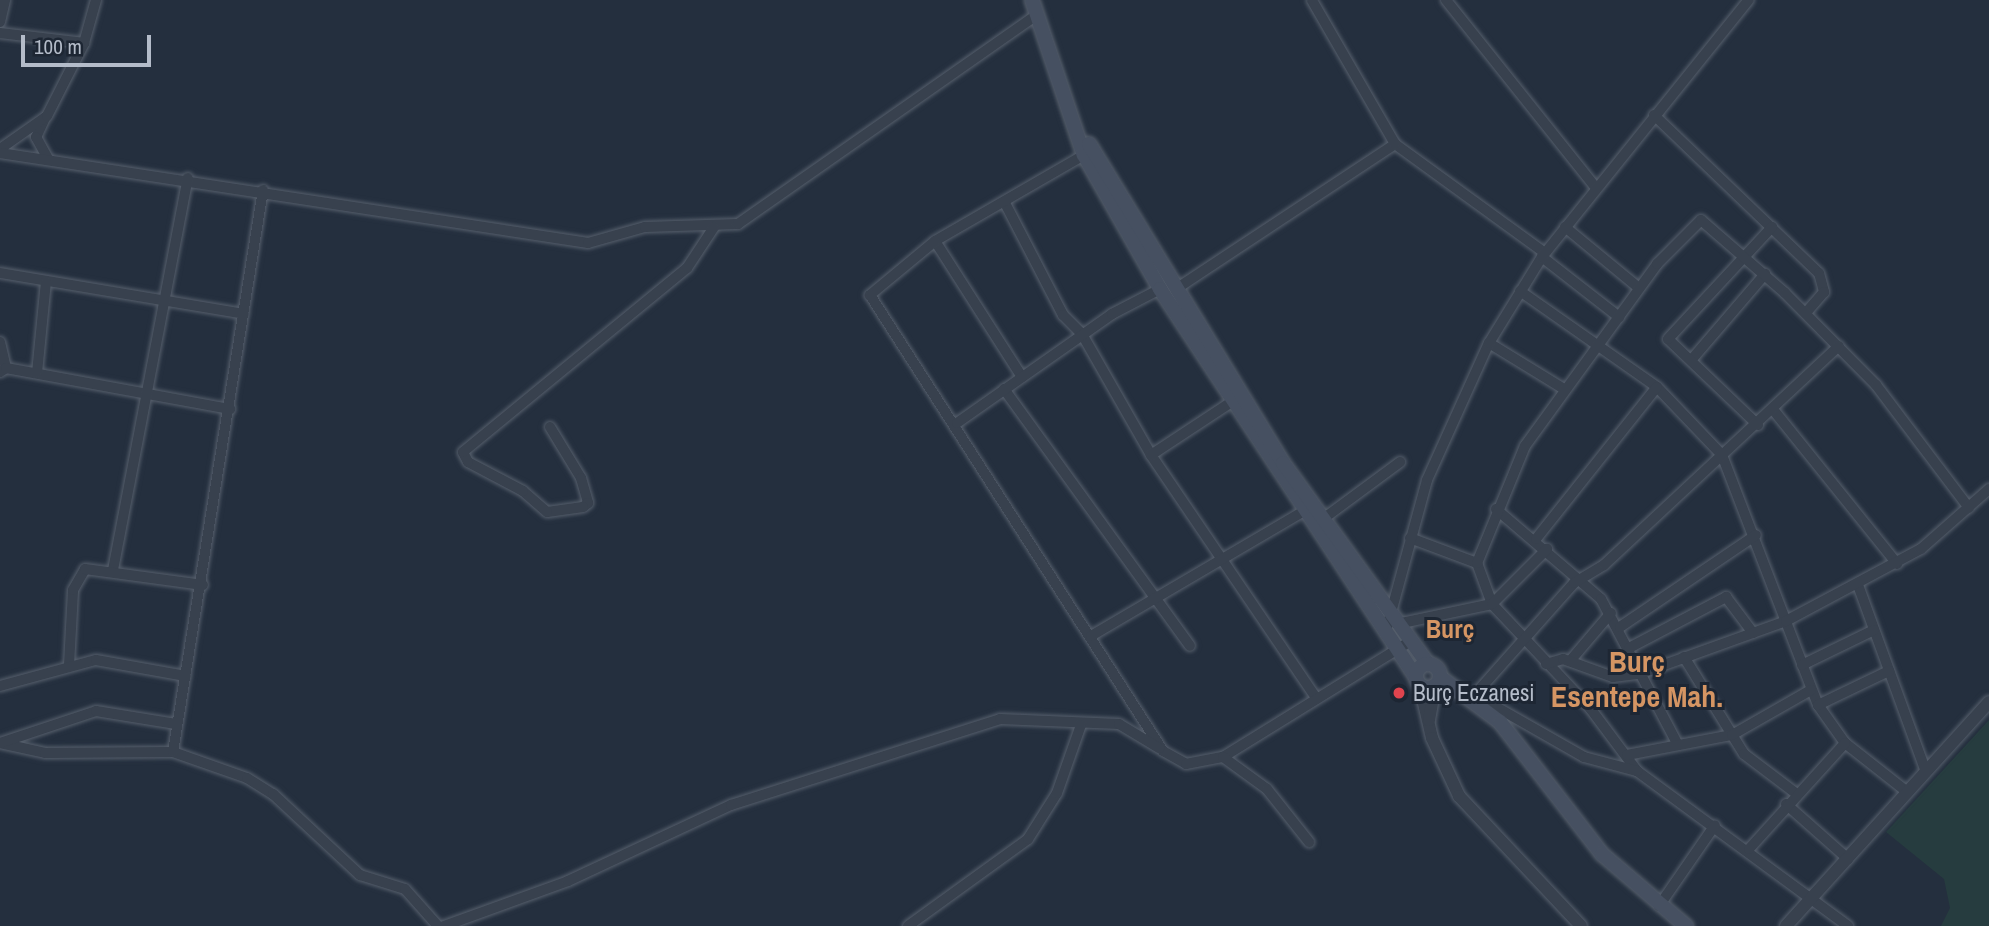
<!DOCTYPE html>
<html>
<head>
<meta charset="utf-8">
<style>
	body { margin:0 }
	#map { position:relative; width:1989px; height:926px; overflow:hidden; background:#242f3e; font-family:"Archivo Narrow",sans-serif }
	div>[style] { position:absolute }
	.green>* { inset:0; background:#263c3f }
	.roads { filter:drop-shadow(0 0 2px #565f6c) drop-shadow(0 0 2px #565f6c) }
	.minor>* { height:10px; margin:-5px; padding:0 5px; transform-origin:5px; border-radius:5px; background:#38414e }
	.tertiary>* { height:12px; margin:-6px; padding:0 6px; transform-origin:6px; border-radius:6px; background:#38414e }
	.secondary>* { height:14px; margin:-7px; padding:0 7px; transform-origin:7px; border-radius:7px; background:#465061 }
	.secondary>.ring { margin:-7px; padding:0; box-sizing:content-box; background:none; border:14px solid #465061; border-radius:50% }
	.dots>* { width:19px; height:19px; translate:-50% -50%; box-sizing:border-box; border:4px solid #1d2633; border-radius:50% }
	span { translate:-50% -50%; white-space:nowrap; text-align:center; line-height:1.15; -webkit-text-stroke:6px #1d2633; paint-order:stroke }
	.poi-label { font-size:23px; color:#b4bcc9 }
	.left { translate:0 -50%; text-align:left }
	.quarter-label { font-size:26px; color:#d59563; font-weight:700 }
	.district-label { font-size:30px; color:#d59563; font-weight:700 }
	.scale { position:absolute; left:21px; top:35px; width:130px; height:32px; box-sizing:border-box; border:4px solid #b4bcc9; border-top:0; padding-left:9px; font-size:21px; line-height:24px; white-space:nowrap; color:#b4bcc9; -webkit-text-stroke:5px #1d2633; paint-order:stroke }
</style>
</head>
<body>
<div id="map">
	<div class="green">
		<i style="clip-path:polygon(1989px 720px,1989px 926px,1941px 926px,1950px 908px,1944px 879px,1886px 832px)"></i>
	</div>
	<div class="roads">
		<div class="minor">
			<i style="left:1446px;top:0;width:241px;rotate:51.4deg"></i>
			<i style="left:0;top:22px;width:23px;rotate:-77deg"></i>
			<i style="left:0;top:33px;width:85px;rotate:6.8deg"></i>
			<i style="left:1654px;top:115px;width:228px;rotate:43.8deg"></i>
			<i style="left:1819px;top:273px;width:20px;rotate:75deg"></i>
			<i style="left:1824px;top:292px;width:28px;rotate:131deg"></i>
			<i style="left:45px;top:118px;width:21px;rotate:115deg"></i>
			<i style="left:36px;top:137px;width:25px;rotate:61deg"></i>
			<i style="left:1395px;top:144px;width:185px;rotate:36deg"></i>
			<i style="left:0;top:149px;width:57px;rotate:-35.1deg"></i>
			<i style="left:47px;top:116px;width:82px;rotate:-63.1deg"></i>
			<i style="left:84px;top:43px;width:45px;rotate:-74.4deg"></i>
			<i style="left:0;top:153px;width:595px;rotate:8.7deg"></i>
			<i style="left:588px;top:243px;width:59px;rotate:-15.7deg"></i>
			<i style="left:645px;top:227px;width:93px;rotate:-1.8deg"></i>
			<i style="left:738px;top:224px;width:364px;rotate:-35deg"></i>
			<i style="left:1006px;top:205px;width:124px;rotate:62.6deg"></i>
			<i style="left:1063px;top:315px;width:27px;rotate:45deg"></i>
			<i style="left:1082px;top:334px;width:139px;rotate:60.3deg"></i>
			<i style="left:1151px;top:455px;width:294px;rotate:55.8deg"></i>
			<i style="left:1565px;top:227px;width:96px;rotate:39.5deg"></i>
			<i style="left:935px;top:241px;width:172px;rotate:-30deg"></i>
			<i style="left:1542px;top:257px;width:98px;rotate:37.9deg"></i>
			<i style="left:0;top:273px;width:247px;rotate:9.5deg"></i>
			<i style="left:1176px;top:289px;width:263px;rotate:-33.5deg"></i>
			<i style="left:1395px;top:144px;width:166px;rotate:-120deg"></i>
			<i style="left:1520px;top:291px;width:167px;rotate:35deg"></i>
			<i style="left:1657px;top:387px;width:94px;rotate:46.3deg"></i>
			<i style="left:1722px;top:455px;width:268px;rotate:69deg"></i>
			<i style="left:1818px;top:705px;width:47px;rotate:54.6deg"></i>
			<i style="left:1845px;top:743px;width:78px;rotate:38.2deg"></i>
			<i style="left:0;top:342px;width:27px;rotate:77deg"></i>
			<i style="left:1489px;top:343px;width:88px;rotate:31.5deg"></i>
			<i style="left:1693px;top:358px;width:111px;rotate:-49.4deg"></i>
			<i style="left:0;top:372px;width:7px;rotate:-34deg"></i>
			<i style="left:6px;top:368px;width:228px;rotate:10.4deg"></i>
			<i style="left:37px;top:373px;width:92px;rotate:-84.4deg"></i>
			<i style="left:1022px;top:377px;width:161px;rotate:-122.6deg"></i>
			<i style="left:935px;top:241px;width:85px;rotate:140.3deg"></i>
			<i style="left:870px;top:295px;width:542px;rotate:57.28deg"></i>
			<i style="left:1163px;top:751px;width:26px;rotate:29deg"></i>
			<i style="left:1186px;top:764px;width:38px;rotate:-11deg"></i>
			<i style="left:1223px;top:757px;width:221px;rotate:-31.7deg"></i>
			<i style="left:1004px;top:389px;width:317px;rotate:54.1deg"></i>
			<i style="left:1775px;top:412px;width:195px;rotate:51.2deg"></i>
			<i style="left:957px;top:423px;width:189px;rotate:-35.1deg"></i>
			<i style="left:1112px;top:314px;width:54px;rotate:-27.5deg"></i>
			<i style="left:1758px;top:425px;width:124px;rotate:-136.3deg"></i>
			<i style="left:1668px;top:339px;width:153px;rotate:-47.1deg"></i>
			<i style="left:550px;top:427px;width:60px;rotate:58.7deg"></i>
			<i style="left:581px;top:478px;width:26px;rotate:74deg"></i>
			<i style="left:588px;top:503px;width:6px;rotate:141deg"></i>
			<i style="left:583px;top:507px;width:36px;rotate:172deg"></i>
			<i style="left:547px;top:512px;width:32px;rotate:-139deg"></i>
			<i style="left:523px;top:491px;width:62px;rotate:-152.2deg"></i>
			<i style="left:468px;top:462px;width:11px;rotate:-117deg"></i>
			<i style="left:463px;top:452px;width:290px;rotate:-39.4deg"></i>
			<i style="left:687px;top:268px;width:49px;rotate:-56.6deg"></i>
			<i style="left:1151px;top:455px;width:95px;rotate:-33.4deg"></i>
			<i style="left:1496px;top:509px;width:138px;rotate:40.6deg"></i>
			<i style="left:1601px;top:599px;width:165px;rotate:62.2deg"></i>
			<i style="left:1323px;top:519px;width:96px;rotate:-36.5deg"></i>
			<i style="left:1410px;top:538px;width:72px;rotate:20.5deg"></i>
			<i style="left:1477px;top:563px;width:44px;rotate:69.9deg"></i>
			<i style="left:1492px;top:604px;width:143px;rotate:46.7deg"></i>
			<i style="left:1590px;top:708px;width:79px;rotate:53.3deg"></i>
			<i style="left:1637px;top:771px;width:262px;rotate:36.3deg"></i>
			<i style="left:1536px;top:539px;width:194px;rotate:-51.5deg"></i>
			<i style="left:1477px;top:563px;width:126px;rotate:-67.7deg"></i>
			<i style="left:1525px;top:446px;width:225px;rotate:-54deg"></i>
			<i style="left:1657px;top:264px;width:62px;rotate:-45deg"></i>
			<i style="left:1701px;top:220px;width:111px;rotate:41deg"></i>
			<i style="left:1785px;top:293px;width:129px;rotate:45.3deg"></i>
			<i style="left:1876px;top:385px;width:154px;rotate:52.9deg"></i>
			<i style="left:113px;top:570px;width:399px;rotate:-79.2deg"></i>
			<i style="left:1858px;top:585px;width:196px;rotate:70deg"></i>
			<i style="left:1397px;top:624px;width:97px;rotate:-11.9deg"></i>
			<i style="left:1492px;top:604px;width:78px;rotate:-45deg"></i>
			<i style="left:1620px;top:627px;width:164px;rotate:-34.1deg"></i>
			<i style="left:1386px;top:631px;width:156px;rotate:-74.8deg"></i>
			<i style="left:1427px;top:480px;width:150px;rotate:-65.7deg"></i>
			<i style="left:1489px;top:343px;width:101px;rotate:-58.4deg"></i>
			<i style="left:1542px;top:257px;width:330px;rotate:-51.2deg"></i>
			<i style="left:1091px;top:636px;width:245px;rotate:-30.4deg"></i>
			<i style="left:1629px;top:648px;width:110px;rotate:-27.7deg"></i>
			<i style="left:1726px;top:597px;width:45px;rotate:53.1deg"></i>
			<i style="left:1684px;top:657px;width:114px;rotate:58.3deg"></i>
			<i style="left:1744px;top:754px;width:63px;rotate:37.2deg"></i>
			<i style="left:1570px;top:661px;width:63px;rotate:-49.5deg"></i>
			<i style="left:1546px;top:664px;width:18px;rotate:-16deg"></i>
			<i style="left:1563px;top:659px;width:53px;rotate:19.8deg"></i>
			<i style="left:1613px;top:677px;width:26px;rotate:-7deg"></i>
			<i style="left:1639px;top:674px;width:156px;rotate:-19.8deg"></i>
			<i style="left:1786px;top:621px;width:153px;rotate:-28.1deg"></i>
			<i style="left:1921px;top:549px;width:91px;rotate:-41.4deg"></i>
			<i style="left:69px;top:665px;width:75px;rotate:-86.9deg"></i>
			<i style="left:73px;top:590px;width:24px;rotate:-60deg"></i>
			<i style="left:85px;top:569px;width:119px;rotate:7.7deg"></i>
			<i style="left:1802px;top:665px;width:80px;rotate:-25.9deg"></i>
			<i style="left:0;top:686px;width:99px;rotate:-15.2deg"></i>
			<i style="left:96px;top:660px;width:91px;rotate:10.1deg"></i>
			<i style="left:1477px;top:696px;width:123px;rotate:29.7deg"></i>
			<i style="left:1584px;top:757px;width:55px;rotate:14.8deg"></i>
			<i style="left:1471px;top:699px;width:155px;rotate:-48.4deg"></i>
			<i style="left:1574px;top:583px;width:35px;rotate:-31deg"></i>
			<i style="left:1604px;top:565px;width:321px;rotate:-43deg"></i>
			<i style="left:1818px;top:705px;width:79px;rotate:-25.6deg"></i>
			<i style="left:0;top:743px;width:46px;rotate:12.5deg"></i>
			<i style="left:45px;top:753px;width:128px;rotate:-0.4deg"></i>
			<i style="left:173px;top:752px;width:78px;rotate:19.4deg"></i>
			<i style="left:247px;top:778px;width:31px;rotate:32deg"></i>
			<i style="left:273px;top:794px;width:119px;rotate:43deg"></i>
			<i style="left:360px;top:875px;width:47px;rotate:17.3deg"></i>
			<i style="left:405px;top:889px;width:50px;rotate:48.3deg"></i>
			<i style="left:0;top:743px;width:101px;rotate:-18.4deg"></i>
			<i style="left:96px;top:711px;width:81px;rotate:9.2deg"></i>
			<i style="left:173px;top:752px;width:569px;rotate:-80.9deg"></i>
			<i style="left:1627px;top:755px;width:107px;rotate:-10.8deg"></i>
			<i style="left:1732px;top:735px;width:91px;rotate:-29.7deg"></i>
			<i style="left:1223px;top:757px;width:54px;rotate:36deg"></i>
			<i style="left:1267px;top:789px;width:68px;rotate:51.6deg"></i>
			<i style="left:1786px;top:804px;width:83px;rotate:41.6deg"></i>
			<i style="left:1749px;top:849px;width:143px;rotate:-47.8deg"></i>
			<i style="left:1659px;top:906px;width:98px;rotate:-55.3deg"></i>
			<i style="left:444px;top:926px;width:132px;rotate:-19.9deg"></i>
			<i style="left:568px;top:881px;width:180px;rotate:-25deg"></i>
			<i style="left:731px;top:805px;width:282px;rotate:-17.7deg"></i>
			<i style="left:1000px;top:719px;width:119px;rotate:2.4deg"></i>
			<i style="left:1119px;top:724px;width:47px;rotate:31deg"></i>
			<i style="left:908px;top:926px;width:148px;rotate:-35.9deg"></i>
			<i style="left:1028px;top:839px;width:54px;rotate:-57.8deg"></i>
			<i style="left:1057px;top:793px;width:72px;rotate:-70.6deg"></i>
		</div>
		<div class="tertiary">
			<i style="left:1420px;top:686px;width:53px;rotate:77deg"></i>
			<i style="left:1432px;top:738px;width:64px;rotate:65deg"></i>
			<i style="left:1459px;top:796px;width:178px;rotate:46.8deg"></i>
			<i style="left:1429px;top:720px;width:34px;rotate:-80deg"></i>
			<i style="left:1786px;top:926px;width:302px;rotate:-47.8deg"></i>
		</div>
		<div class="secondary">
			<i style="left:1032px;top:0;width:163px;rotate:71.5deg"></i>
			<i style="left:1084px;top:155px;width:154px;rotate:60.4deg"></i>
			<i style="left:1160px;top:289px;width:463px;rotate:56.6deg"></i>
			<i style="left:1089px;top:144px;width:373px;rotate:58.7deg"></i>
			<i style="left:1283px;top:463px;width:248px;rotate:54.2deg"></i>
			<i class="ring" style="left:1416px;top:664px;width:10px;height:10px"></i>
			<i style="left:1440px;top:677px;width:75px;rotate:36.9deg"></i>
			<i style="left:1500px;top:722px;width:167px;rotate:52.3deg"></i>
			<i style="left:1602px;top:854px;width:111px;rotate:40.6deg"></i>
		</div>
	</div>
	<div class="dots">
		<i style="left:1399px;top:693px;background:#e0444e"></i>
	</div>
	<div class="poi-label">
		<span class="left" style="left:1413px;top:693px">Burç Eczanesi</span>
	</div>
	<div class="quarter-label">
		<span style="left:1450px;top:629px">Burç</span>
	</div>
	<div class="district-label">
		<span style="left:1637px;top:678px">Burç<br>Esentepe Mah.</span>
	</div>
	<div class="scale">100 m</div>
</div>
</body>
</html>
